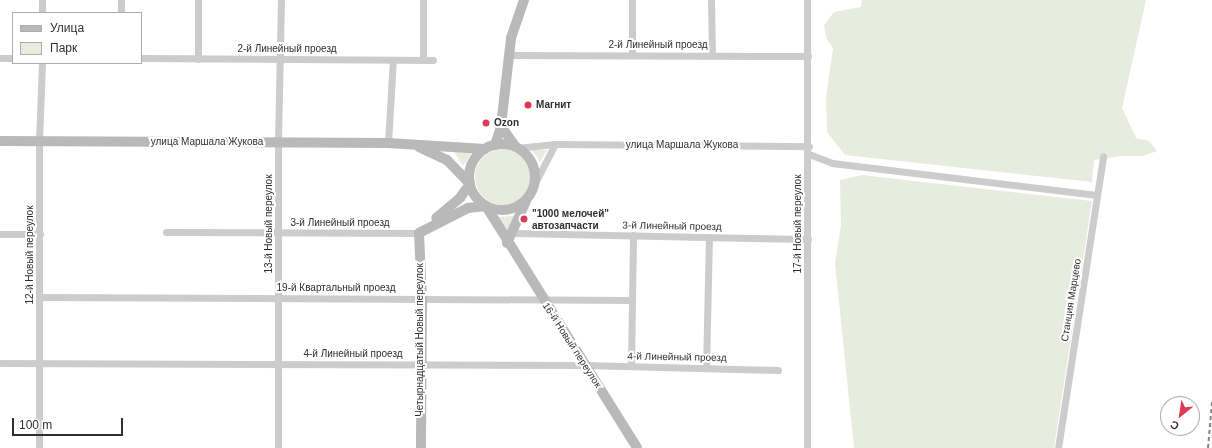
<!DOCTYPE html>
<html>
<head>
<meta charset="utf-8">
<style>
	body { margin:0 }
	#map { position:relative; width:1212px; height:448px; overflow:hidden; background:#fff; font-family:Arial,sans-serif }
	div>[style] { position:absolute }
	.green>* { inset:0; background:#e7ecde }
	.round { border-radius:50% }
	.street>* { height:7px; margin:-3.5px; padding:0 3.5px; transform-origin:3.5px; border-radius:3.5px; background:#ccc }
	.secondary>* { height:10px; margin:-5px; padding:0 5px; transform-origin:5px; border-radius:5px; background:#b9b9b9 }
	.secondary>.ring { margin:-5px; padding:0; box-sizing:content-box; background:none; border:10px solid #b9b9b9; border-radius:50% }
	.rail>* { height:2px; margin-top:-1px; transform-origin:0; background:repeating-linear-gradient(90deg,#848484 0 4px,transparent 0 7px) }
	.dots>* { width:11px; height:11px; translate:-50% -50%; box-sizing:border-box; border:2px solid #fff; border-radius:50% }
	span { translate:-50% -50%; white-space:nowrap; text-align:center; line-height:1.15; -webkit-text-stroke:4px #fff; paint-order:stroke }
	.street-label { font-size:10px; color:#2f2f2f }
	.poi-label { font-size:10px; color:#2f2f2f; font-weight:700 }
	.left { translate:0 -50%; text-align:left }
	.legend { position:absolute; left:12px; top:12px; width:130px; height:52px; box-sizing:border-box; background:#fff; border:1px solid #acacac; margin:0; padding:5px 7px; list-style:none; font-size:12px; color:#2f2f2f }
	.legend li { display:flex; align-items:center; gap:8px; height:20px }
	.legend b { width:20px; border:1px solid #acacac }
	.north { position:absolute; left:1160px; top:396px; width:40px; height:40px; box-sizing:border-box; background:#fff; border:1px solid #acacac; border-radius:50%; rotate:210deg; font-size:11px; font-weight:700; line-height:16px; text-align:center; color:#2f2f2f }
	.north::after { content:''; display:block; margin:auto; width:14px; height:18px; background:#de3a57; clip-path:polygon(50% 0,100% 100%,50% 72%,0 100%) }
	.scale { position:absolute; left:12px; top:418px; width:111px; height:18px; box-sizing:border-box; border:2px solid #2f2f2f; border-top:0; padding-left:5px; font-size:12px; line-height:14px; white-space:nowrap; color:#2f2f2f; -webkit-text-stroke:3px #fff; paint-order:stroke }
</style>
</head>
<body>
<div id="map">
	<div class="green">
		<i style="clip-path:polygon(862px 0,1146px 0,1122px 108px,1136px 138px,1149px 141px,1157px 151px,1143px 156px,1121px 156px,1094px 160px,1092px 182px,845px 155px,827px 132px,826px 98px,833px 48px,826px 38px,824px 25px,834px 12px,861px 7px)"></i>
		<i class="round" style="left:475px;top:149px;width:56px;height:56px"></i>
		<i style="clip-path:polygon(453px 150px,473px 151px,463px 166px)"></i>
		<i style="clip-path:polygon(532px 150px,547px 150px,540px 162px)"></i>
		<i style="clip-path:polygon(862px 175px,1092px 201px,1054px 448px,854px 448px,835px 263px,841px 225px,840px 180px)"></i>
		<i style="clip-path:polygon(515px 216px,507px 234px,495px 217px)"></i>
	</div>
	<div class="street">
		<i style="left:198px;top:0;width:59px;rotate:90deg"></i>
		<i style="left:632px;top:0;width:55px;rotate:90deg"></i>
		<i style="left:711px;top:0;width:55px;rotate:89deg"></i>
		<i style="left:42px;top:13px;width:13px;rotate:-90deg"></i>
		<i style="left:121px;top:13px;width:13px;rotate:-90deg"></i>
		<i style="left:509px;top:55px;width:299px;rotate:0.2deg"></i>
		<i style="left:0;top:58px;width:13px"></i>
		<i style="left:141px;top:58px;width:292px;rotate:0.4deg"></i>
		<i style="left:423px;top:60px;width:60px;rotate:-90deg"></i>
		<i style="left:388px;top:143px;width:83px;rotate:-86.6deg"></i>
		<i style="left:517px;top:148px;width:38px;rotate:-6deg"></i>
		<i style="left:555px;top:144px;width:254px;rotate:0.5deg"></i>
		<i style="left:809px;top:154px;width:25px;rotate:21deg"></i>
		<i style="left:832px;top:163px;width:267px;rotate:6.9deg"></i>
		<i style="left:535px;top:183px;width:44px;rotate:-62.9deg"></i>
		<i style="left:514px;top:229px;width:4px;rotate:63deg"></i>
		<i style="left:516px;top:233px;width:292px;rotate:1.2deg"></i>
		<i style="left:166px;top:232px;width:253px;rotate:0.2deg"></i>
		<i style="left:0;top:234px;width:40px"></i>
		<i style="left:40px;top:297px;width:592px;rotate:0.29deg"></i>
		<i style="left:0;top:363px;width:585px;rotate:0.2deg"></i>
		<i style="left:585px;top:365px;width:193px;rotate:1.5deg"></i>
		<i style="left:631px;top:366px;width:131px;rotate:-89.1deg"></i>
		<i style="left:706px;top:368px;width:131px;rotate:-88.7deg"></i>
		<i style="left:39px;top:448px;width:307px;rotate:-90deg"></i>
		<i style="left:39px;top:141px;width:78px;rotate:-87.8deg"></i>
		<i style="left:278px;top:448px;width:306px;rotate:-90deg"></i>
		<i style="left:278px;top:142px;width:142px;rotate:-88.8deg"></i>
		<i style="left:807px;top:448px;width:448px;rotate:-90deg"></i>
		<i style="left:1058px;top:448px;width:295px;rotate:-81.2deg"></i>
	</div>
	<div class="secondary">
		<i style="left:501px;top:126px;width:24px;rotate:55deg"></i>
		<i style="left:0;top:141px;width:388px;rotate:0.3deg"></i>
		<i style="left:388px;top:143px;width:97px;rotate:3.5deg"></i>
		<i class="ring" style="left:469px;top:144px;width:56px;height:56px"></i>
		<i style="left:495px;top:145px;width:20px;rotate:-72deg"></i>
		<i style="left:501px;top:126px;width:89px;rotate:-83.5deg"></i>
		<i style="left:511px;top:38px;width:40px;rotate:-71.1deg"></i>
		<i style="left:419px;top:147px;width:31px;rotate:25deg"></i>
		<i style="left:447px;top:160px;width:33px;rotate:46deg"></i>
		<i style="left:470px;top:184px;width:17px;rotate:126deg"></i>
		<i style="left:460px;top:198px;width:31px;rotate:140deg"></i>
		<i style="left:419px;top:233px;width:55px;rotate:-27deg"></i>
		<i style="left:468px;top:208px;width:18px;rotate:-6deg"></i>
		<i style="left:486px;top:206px;width:285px;rotate:58deg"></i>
		<i style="left:419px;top:233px;width:66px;rotate:87.4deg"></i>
		<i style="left:422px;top:299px;width:149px;rotate:90.4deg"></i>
		<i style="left:507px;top:243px;width:46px;rotate:-65.7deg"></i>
	</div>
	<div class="rail">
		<i style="left:1208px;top:448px;width:46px;rotate:-85deg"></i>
	</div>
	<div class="dots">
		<i style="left:528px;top:105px;background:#de3a57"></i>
		<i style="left:486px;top:123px;background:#de3a57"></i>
		<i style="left:524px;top:219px;background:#de3a57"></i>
	</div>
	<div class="street-label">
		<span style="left:658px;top:45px">2-й Линейный проезд</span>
		<span style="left:287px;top:49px">2-й Линейный проезд</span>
		<span style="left:207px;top:142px">улица Маршала Жукова</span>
		<span style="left:682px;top:145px">улица Маршала Жукова</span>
		<span style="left:340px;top:223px">3-й Линейный проезд</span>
		<span style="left:269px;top:224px;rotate:-90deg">13-й Новый переулок</span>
		<span style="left:798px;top:224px;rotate:-90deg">17-й Новый переулок</span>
		<span style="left:672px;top:226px;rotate:1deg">3-й Линейный проезд</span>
		<span style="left:30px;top:255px;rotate:-90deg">12-й Новый переулок</span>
		<span style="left:336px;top:288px">19-й Квартальный проезд</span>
		<span style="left:1071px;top:300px;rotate:-81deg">Станция Марцево</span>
		<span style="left:420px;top:340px;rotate:-90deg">Четырнадцатый Новый переулок</span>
		<span style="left:572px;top:345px;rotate:57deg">16-й Новый переулок</span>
		<span style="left:353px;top:354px">4-й Линейный проезд</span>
		<span style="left:677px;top:357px;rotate:1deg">4-й Линейный проезд</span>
	</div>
	<div class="poi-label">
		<span class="left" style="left:536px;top:105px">Магнит</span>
		<span class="left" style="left:494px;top:123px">Ozon</span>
		<span class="left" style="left:532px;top:219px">"1000 мелочей"<br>автозапчасти</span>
	</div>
	<ul class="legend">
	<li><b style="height:5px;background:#b9b9b9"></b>Улица</li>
	<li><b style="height:11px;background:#e7ecde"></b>Парк</li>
	</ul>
	<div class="north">С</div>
	<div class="scale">100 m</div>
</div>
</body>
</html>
